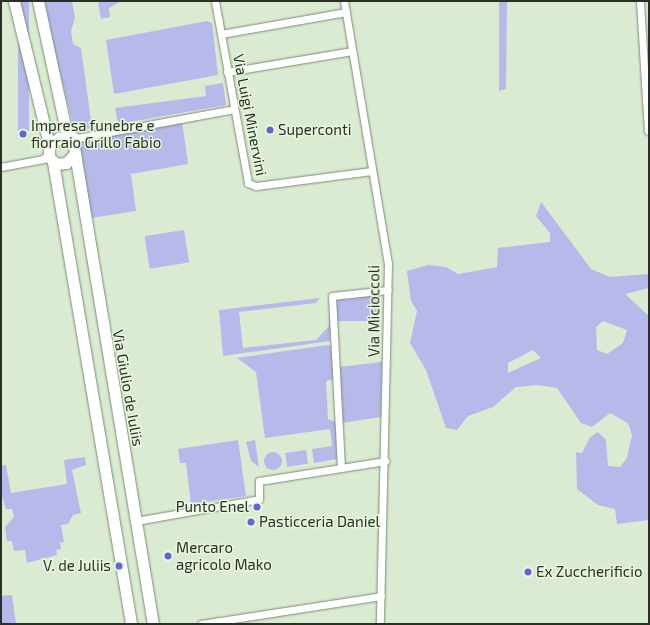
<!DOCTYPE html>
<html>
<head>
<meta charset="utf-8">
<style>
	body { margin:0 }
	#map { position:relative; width:650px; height:625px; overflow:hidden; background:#daebd2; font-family:"Exo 2",sans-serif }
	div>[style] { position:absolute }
	.green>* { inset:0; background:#b6b9e9; transform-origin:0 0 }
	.round { border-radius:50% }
	.roads { filter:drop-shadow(0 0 1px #7c8c75) drop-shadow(0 0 1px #7c8c75) }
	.minor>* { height:7px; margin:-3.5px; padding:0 3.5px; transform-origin:3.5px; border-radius:3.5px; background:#fff }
	.secondary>* { height:11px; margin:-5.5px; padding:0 5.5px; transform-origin:5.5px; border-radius:5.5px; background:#fff }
	.dots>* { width:11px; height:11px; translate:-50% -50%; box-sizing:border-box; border:2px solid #e7f8df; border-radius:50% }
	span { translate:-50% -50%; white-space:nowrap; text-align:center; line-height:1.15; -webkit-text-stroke:3px #e7f8df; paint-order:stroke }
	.street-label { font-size:15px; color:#2a3027 }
	.poi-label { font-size:15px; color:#2a3027 }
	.left { translate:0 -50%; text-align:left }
	.right { translate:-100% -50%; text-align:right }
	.frame { position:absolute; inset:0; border:2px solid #2a3027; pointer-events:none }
</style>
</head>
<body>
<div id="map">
	<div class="green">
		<i style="left:18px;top:1px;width:11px;height:130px"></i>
		<i style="clip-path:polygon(41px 1px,72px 1px,75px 18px,71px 31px,73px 44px,81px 48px,92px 128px,84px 130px,73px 124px)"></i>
		<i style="clip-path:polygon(98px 1px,121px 1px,109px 8px,110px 17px,101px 19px)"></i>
		<i style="clip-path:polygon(499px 1px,507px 1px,506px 89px,499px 91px)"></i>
		<i style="clip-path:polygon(207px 21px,212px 23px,218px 75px,114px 94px,106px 40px)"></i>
		<i style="clip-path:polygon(223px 83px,226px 105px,118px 124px,115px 108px,206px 96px,205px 86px)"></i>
		<i style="clip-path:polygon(182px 121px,188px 164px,131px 174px,136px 211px,91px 218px,79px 141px)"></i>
		<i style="clip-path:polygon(evenodd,541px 202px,591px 269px,610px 277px,649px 274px,649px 288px,625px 294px,649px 316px,649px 520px,617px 524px,615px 509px,598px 505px,577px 489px,576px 452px,582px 453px,590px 437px,598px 432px,606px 440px,608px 466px,620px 467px,627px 458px,632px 435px,628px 423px,610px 413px,592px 427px,581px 423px,557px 388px,538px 385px,516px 387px,493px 407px,468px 416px,457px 430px,446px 428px,426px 370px,410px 343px,417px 311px,411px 301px,407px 271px,428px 265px,446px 267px,458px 274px,497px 267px,498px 248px,550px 242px,550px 233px,536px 216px,541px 202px,603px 321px,627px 330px,623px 343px,607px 354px,597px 350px,596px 327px,603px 321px,541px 202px,533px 350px,541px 358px,508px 373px,508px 363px,533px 350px)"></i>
		<i style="left:184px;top:230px;width:33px;height:40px;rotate:81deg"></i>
		<i style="left:380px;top:292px;width:29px;height:46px;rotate:90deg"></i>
		<i style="clip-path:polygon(320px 298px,316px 303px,239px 312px,243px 348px,316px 340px,329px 326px,330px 301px,330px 341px,223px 356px,219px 310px)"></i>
		<i style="clip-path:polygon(328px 345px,333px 348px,334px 379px,326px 381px,328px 419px,336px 422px,337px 459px,314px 463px,312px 449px,332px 446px,330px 429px,265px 438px,256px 372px,237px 358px)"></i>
		<i style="clip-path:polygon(382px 362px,381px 417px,342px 423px,339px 367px)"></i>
		<i style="clip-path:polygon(238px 440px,246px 496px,191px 504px,186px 463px,180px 463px,178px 449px)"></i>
		<i style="clip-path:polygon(255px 440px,259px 467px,251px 461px,246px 442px)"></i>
		<i style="left:306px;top:450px;width:14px;height:21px;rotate:82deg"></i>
		<i class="round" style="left:264px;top:452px;width:18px;height:18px"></i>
		<i style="clip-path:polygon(85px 457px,86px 465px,72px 470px,81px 513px,73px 515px,68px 524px,61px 525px,64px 542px,60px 543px,61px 549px,56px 550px,57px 555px,27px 563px,25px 550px,14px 551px,12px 541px,7px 541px,5px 527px,14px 517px,12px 509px,6px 509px,1px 493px,1px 466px,6px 465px,11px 493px,67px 484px,64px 460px)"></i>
		<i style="clip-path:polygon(12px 595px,16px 624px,1px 624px,1px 596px)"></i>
	</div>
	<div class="roads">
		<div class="minor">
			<i style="left:215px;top:1px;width:185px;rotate:79.7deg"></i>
			<i style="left:248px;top:183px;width:9px;rotate:21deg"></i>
			<i style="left:256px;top:186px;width:117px;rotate:-7.4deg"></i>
			<i style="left:344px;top:1px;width:266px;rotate:80.5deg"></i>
			<i style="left:388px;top:263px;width:361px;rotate:91.3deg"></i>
			<i style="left:640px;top:1px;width:130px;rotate:86.5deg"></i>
			<i style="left:221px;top:34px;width:127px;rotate:-10deg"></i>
			<i style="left:227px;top:72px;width:127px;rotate:-9.5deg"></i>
			<i style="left:66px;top:130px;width:14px;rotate:34deg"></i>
			<i style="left:78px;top:138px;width:159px;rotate:-10.5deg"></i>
			<i style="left:1px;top:167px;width:43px;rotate:-10.8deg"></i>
			<i style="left:43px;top:159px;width:7px;rotate:-45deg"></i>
			<i style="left:341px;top:468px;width:172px;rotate:-93deg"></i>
			<i style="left:332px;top:296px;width:56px;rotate:-6.1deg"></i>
			<i style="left:136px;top:521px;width:125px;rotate:-10.1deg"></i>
			<i style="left:259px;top:499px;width:18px;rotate:-90deg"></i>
			<i style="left:259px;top:481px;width:128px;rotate:-9deg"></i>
			<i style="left:201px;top:624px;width:182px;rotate:-8.8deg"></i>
		</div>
		<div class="secondary">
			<i style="left:14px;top:1px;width:148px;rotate:76.3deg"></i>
			<i style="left:38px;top:1px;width:142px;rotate:77.8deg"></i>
			<i style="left:73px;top:156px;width:10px;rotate:135deg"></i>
			<i style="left:66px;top:163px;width:10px;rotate:174deg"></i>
			<i style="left:56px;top:164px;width:10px;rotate:-135deg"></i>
			<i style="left:49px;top:157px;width:12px;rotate:-90deg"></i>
			<i style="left:49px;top:145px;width:12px;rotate:-35deg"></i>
			<i style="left:59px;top:138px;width:9px;rotate:13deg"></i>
			<i style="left:68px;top:140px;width:9px;rotate:49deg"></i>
			<i style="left:74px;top:147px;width:483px;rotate:80.6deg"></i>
			<i style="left:53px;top:162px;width:469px;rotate:80.4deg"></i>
		</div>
	</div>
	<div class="dots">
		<i style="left:270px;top:130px;background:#6961da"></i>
		<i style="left:23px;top:134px;background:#6961da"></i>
		<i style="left:257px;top:507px;background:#6961da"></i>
		<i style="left:251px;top:522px;background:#6961da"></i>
		<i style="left:168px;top:556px;background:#6961da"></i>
		<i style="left:119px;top:566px;background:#6961da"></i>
		<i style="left:528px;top:572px;background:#6961da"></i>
	</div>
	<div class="street-label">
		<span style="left:250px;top:115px;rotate:79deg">Via Luigi Minervini</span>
		<span style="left:374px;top:311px;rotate:-90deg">Via Micioccoli</span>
		<span style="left:128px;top:388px;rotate:80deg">Via Giulio de Iuliis</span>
	</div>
	<div class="poi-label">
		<span class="left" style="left:31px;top:134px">Impresa funebre e<br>fiorraio Grillo Fabio</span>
		<span class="left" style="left:278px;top:130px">Superconti</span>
		<span class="right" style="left:249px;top:507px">Punto Enel</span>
		<span class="left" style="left:259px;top:522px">Pasticceria Daniel</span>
		<span class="left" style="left:176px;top:556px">Mercaro<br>agricolo Mako</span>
		<span class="right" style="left:111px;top:566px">V. de Juliis</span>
		<span class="left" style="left:536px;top:572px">Ex Zuccherificio</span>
	</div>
	<div class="frame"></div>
</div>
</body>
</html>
